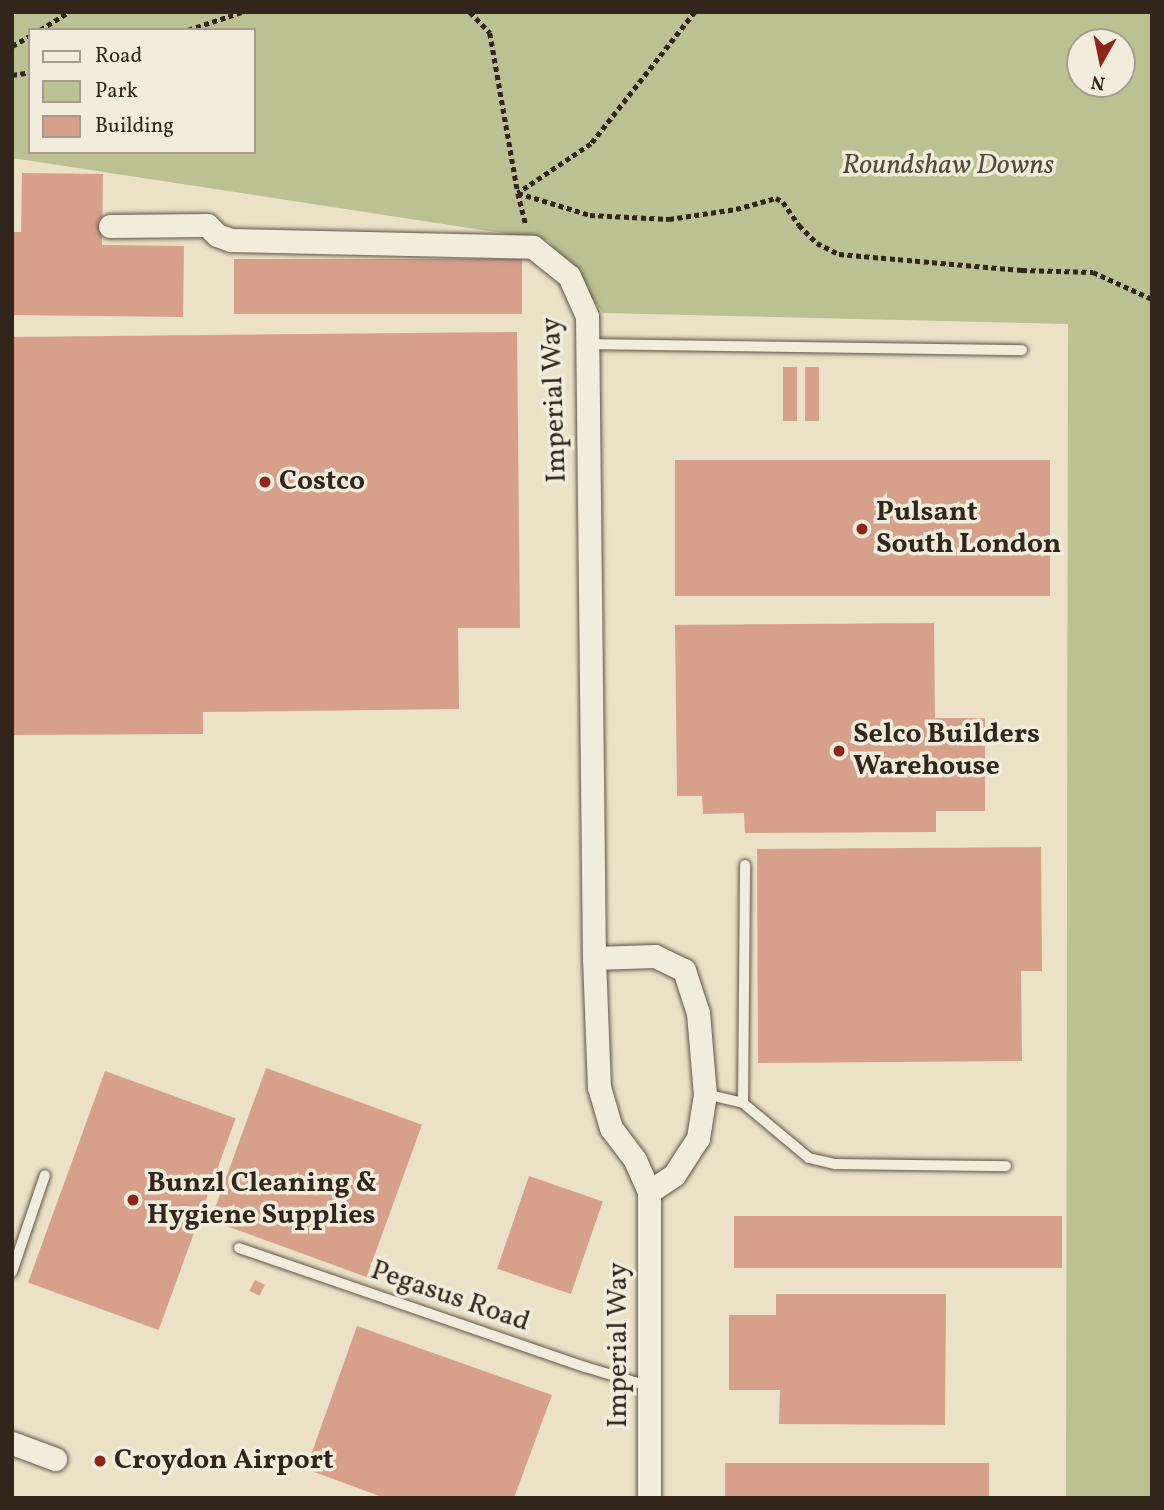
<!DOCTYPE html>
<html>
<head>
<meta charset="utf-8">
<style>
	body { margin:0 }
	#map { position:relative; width:1164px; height:1510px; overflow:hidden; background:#eae1c7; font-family:Vollkorn,serif }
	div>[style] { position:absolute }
	.green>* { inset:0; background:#bbc192 }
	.building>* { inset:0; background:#d7a08a; transform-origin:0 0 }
	.path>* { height:4.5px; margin-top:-2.25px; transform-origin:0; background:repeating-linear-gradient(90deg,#32251c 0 5px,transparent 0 8.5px) }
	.roads { filter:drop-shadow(0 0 2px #605447) drop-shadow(0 0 2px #605447) }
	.lane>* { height:10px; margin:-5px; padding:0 5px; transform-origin:5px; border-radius:5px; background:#f1ecdb }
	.street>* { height:23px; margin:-11.5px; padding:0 11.5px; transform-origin:11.5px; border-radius:11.5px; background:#f1ecdb }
	.dots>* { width:19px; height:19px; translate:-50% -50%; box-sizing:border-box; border:4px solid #f1ecdb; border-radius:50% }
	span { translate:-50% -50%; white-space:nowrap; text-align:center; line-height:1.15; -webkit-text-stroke:7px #f1ecdb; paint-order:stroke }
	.park-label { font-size:28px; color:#544c3a; font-style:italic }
	.street-label { font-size:28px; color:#32251c }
	.poi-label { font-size:28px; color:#32251c; font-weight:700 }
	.left { translate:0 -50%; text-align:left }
	.frame { position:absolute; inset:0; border:14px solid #32251c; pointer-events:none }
	.legend { position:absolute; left:28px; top:28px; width:228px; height:126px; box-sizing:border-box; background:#f1ecdb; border:2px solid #a59c8f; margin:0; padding:9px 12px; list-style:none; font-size:21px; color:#32251c }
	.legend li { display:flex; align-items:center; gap:14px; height:35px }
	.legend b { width:35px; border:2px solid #a59c8f }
	.north { position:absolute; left:1066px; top:28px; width:70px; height:70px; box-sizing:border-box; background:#f1ecdb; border:2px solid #a59c8f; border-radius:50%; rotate:189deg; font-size:19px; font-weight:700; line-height:28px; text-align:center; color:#32251c }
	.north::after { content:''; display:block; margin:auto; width:24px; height:32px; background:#8f2418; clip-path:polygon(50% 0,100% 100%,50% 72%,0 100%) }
</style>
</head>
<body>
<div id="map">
	<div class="green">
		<i style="clip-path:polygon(evenodd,12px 12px,1152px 12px,1152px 1498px,1066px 1498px,1068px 324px,603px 313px,548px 240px,12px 158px,12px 12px,30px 30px,254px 30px,254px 152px,30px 152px,30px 30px,12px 12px,1080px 42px,1122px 42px,1122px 84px,1080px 84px,1080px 42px)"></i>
	</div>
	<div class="building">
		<i style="clip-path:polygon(22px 173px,103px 174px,102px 245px,184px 246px,183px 317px,12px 315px,12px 232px,21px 232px)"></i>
		<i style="left:234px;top:259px;width:288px;height:55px"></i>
		<i style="clip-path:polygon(517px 332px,520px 628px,458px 628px,459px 709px,203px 712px,203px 734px,12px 735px,12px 337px)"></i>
		<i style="left:783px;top:367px;width:14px;height:54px"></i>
		<i style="left:805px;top:367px;width:14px;height:54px"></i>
		<i style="left:1050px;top:460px;width:136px;height:375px;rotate:90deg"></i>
		<i style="clip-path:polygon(934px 623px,935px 718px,985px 718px,985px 811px,936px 811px,936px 832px,745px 833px,744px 813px,703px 814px,702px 796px,677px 796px,675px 625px)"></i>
		<i style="clip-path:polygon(1041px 847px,1042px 971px,1021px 971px,1022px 1061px,758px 1063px,757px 849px)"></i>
		<i style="left:266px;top:1068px;width:166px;height:162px;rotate:20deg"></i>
		<i style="left:105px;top:1071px;width:139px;height:225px;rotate:20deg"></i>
		<i style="left:529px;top:1176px;width:78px;height:98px;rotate:19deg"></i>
		<i style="left:1062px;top:1216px;width:52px;height:328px;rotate:90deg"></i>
		<i style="left:255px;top:1280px;width:11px;height:12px;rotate:27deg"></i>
		<i style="clip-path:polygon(776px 1294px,946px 1294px,945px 1425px,779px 1424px,780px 1390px,729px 1390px,729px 1315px,776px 1315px)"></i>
		<i style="clip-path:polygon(357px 1326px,552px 1395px,514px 1498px,385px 1498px,306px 1469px)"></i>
		<i style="left:989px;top:1463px;width:35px;height:264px;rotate:90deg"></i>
	</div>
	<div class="path">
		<i style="left:470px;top:12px;width:29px;rotate:46deg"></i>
		<i style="left:490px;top:33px;width:162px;rotate:80.1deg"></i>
		<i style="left:518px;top:193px;width:32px;rotate:76deg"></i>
		<i style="left:695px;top:12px;width:168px;rotate:128.2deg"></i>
		<i style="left:591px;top:144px;width:88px;rotate:146.1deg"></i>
		<i style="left:518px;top:193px;width:75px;rotate:17deg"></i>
		<i style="left:590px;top:215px;width:79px;rotate:2.9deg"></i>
		<i style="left:669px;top:219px;width:68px;rotate:-8.5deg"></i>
		<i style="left:736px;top:209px;width:41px;rotate:-15.4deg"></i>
		<i style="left:776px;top:198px;width:8px;rotate:30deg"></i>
		<i style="left:783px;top:202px;width:28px;rotate:55deg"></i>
		<i style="left:799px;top:225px;width:25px;rotate:45deg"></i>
		<i style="left:817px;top:243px;width:25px;rotate:27deg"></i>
		<i style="left:839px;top:254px;width:184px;rotate:5deg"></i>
		<i style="left:1022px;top:270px;width:71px;rotate:1.6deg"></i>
		<i style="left:1093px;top:272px;width:65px;rotate:24.6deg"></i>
		<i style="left:40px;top:30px;width:34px;rotate:-32deg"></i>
		<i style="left:188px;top:30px;width:57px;rotate:-18.4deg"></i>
		<i style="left:12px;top:46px;width:21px;rotate:-29deg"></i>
		<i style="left:12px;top:75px;width:18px;rotate:-9deg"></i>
	</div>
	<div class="roads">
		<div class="lane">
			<i style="left:587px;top:344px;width:435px;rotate:0.8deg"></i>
			<i style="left:705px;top:1094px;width:39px;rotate:13deg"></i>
			<i style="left:743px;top:1103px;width:86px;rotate:39.8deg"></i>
			<i style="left:809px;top:1158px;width:28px;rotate:13deg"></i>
			<i style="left:836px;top:1164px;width:170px;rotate:0.7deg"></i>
			<i style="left:743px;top:1103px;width:238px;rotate:-89.5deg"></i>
			<i style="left:239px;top:1248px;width:366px;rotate:19deg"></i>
			<i style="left:585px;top:1367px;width:66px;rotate:16.8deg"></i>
			<i style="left:12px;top:1272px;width:102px;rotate:-71.2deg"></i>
		</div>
		<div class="street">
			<i style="left:110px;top:226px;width:97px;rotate:-0.6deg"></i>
			<i style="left:207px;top:225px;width:14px;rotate:45deg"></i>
			<i style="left:217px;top:235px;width:15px;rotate:20deg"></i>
			<i style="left:231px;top:240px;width:302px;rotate:1.3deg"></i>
			<i style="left:533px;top:247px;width:46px;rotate:38.9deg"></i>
			<i style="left:569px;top:276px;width:44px;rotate:65.8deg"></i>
			<i style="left:587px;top:316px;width:642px;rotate:89.38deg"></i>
			<i style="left:594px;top:958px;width:129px;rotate:87.8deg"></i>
			<i style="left:599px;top:1087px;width:43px;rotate:73.7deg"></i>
			<i style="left:611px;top:1128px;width:40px;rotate:53deg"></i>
			<i style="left:635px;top:1160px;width:35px;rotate:66deg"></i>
			<i style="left:649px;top:1192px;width:306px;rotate:90deg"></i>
			<i style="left:594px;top:958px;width:61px;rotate:-1.9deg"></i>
			<i style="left:655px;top:956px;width:32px;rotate:26deg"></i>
			<i style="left:684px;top:970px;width:45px;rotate:72deg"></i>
			<i style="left:698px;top:1013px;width:81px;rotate:85.1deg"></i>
			<i style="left:705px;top:1094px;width:45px;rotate:99deg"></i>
			<i style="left:698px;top:1138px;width:44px;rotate:123deg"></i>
			<i style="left:674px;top:1175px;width:30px;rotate:146deg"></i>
			<i style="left:12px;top:1443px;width:46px;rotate:20.4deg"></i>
		</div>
	</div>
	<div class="dots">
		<i style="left:265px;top:482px;background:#8f2418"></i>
		<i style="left:862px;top:529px;background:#8f2418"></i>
		<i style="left:839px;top:751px;background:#8f2418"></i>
		<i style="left:133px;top:1200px;background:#8f2418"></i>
		<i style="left:100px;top:1461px;background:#8f2418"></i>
	</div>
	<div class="park-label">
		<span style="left:948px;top:166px">Roundshaw Downs</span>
	</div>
	<div class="street-label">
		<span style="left:555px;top:400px;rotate:-92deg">Imperial Way</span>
		<span style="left:450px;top:1297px;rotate:19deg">Pegasus Road</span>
		<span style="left:619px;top:1345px;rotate:-90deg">Imperial Way</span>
	</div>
	<div class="poi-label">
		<span class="left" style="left:279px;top:482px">Costco</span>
		<span class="left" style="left:876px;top:529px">Pulsant<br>South London</span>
		<span class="left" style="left:853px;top:751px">Selco Builders<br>Warehouse</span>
		<span class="left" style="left:147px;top:1200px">Bunzl Cleaning &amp;<br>Hygiene Supplies</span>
		<span class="left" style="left:114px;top:1461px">Croydon Airport</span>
	</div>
	<div class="frame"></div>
	<ul class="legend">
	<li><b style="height:9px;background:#f1ecdb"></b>Road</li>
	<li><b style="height:19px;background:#bbc192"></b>Park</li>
	<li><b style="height:19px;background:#d7a08a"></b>Building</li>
	</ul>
	<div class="north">N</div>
</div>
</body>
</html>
